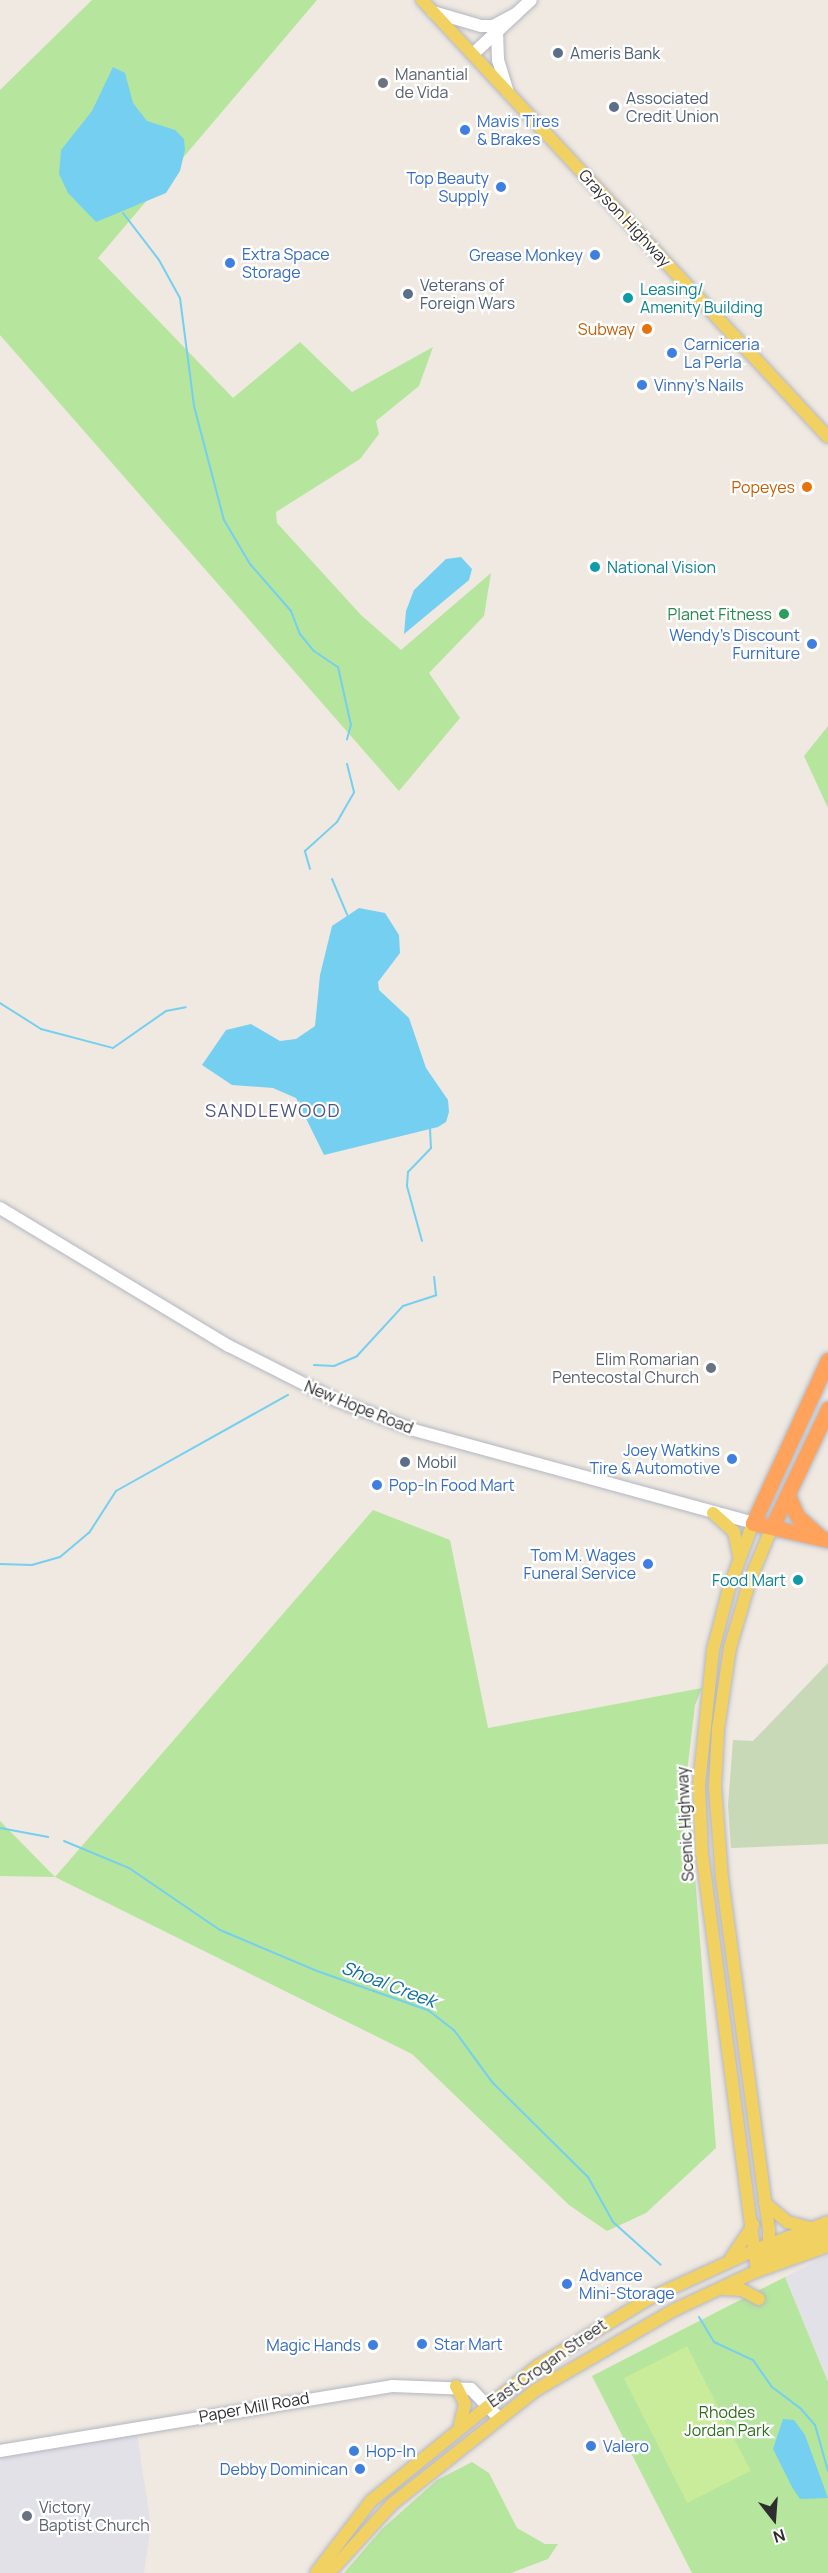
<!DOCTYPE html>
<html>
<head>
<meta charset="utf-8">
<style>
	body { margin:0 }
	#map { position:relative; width:828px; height:2573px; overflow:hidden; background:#efe9e1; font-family:Manrope,sans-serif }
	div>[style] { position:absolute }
	.industrial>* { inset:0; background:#e3e1e8 }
	.green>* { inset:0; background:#b6e59e }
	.cemetery>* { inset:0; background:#c8d9b8 }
	.pitch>* { inset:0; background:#c9ec9a; transform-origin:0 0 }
	.water>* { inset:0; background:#75cff0 }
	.stream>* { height:2px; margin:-1px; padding:0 1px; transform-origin:1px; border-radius:1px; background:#75cff0 }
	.roads { filter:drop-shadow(0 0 2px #b4b7c1) drop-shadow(0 0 2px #b4b7c1) }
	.secondary>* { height:12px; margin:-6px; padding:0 6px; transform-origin:6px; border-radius:6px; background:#fff }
	.primary>* { height:12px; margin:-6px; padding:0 6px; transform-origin:6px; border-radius:6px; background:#f2d163 }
	.highway>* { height:15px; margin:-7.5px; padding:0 7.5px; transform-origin:7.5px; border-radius:7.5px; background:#ffa35c }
	.dots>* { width:16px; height:16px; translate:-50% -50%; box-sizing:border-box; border:3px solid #fff; border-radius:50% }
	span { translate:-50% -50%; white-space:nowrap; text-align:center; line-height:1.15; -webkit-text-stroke:4.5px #fff; paint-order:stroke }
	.service-label { font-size:16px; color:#4e5e75 }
	.left { translate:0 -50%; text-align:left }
	.worship-label { font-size:16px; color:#5b616d }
	.right { translate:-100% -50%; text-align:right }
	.shop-label { font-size:16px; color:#366cbe }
	.street-label { font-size:16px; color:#2e2e2e }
	.culture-label { font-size:16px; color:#0d838f }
	.food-label { font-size:16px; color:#c56008 }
	.leisure-label { font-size:16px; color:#27864d }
	.park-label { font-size:16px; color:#2c6e1b }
	.neighbourhood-label { font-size:18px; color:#4d5680; letter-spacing:1.5px }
	.water-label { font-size:18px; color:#0d6fa3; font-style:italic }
	.north { position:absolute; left:744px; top:2489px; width:60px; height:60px; -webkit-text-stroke:4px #fff; paint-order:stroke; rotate:163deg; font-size:16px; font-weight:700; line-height:24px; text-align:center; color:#2e2e2e }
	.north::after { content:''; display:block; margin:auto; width:21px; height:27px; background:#2e2e2e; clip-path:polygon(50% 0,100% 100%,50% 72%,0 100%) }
</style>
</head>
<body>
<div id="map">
	<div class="industrial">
		<i style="clip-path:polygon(828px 2255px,828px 2382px,785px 2277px)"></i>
		<i style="clip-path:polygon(137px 2433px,151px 2527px,144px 2573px,0 2573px,0 2456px)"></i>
	</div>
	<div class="green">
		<i style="clip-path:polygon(92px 0,317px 0,98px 258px,233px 398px,300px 342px,352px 392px,433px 347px,419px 386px,376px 421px,379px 434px,360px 459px,276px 512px,277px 523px,361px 615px,401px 650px,491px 573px,484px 616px,429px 673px,460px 718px,399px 791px,0 335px,0 90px)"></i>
		<i style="clip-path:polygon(828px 726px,828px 808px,804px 756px)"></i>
		<i style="clip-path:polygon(373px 1510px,450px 1540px,488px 1728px,702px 1688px,695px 1705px,687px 1772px,716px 2148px,646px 2213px,607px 2231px,569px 2205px,412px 2054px,55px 1877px,0 1876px,0 1821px,55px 1877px)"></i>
		<i style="clip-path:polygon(785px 2277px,828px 2382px,828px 2573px,692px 2573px,592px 2376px)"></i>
		<i style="clip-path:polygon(472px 2462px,489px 2473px,517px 2528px,545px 2544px,558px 2544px,548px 2559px,511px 2573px,344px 2573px,382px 2529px,437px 2480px)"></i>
	</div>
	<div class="cemetery">
		<i style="clip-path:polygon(828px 1663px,828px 1844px,731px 1848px,728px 1805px,733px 1740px,753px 1741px)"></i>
	</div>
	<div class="pitch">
		<i style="left:687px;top:2346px;width:140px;height:71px;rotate:63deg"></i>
	</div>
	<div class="water">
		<i style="clip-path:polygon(113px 67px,125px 73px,133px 103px,147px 121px,175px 130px,184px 139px,185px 150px,180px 171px,166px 193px,96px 222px,68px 193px,59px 174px,61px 150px,92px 111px)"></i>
		<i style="clip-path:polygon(461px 557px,472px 569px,469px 580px,404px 634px,406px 611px,414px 590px,446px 559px)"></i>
		<i style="clip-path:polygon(359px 908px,385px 913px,399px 935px,400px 953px,378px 982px,379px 990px,409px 1018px,426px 1068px,448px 1100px,449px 1112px,446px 1122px,438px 1127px,324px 1155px,296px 1098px,273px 1088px,232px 1085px,202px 1065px,226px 1030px,251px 1024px,280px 1041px,296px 1039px,315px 1026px,320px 975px,332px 926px)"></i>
		<i style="clip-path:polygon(783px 2419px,794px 2420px,805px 2435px,828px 2498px,800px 2499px,792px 2487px,773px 2449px)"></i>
	</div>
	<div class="stream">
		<i style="left:123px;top:213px;width:59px;rotate:52.5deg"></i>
		<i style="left:159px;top:260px;width:43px;rotate:61.1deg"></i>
		<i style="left:180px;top:298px;width:109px;rotate:82.6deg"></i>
		<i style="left:194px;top:406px;width:118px;rotate:75.3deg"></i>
		<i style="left:224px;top:520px;width:51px;rotate:59.4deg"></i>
		<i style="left:250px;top:564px;width:62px;rotate:48.9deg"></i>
		<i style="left:291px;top:611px;width:25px;rotate:69deg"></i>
		<i style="left:300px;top:634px;width:22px;rotate:51deg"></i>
		<i style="left:314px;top:651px;width:29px;rotate:34deg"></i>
		<i style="left:338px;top:667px;width:59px;rotate:77.4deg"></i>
		<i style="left:351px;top:725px;width:15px;rotate:106deg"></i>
		<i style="left:310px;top:869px;width:19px;rotate:-106deg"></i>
		<i style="left:305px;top:851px;width:43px;rotate:-42.2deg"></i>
		<i style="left:337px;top:822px;width:34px;rotate:-60deg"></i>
		<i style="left:354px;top:792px;width:29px;rotate:-104deg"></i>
		<i style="left:332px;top:879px;width:39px;rotate:67deg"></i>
		<i style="left:0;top:1003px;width:49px;rotate:32.4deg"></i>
		<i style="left:41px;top:1029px;width:74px;rotate:14.8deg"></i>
		<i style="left:113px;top:1048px;width:65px;rotate:-34.9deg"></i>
		<i style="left:166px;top:1011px;width:20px;rotate:-11deg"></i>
		<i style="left:422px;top:1241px;width:57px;rotate:-105.3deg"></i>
		<i style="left:407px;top:1186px;width:14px;rotate:-86deg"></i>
		<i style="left:408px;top:1172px;width:33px;rotate:-46deg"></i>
		<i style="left:431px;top:1148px;width:19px;rotate:-93deg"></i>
		<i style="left:314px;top:1365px;width:20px;rotate:3deg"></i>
		<i style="left:334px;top:1366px;width:25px;rotate:-23deg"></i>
		<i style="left:357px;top:1356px;width:68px;rotate:-47.4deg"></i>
		<i style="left:403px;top:1306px;width:35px;rotate:-18deg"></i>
		<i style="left:436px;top:1295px;width:18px;rotate:-96deg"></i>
		<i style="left:0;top:1564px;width:32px;rotate:2deg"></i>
		<i style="left:32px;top:1565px;width:29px;rotate:-16deg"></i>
		<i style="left:60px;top:1557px;width:38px;rotate:-40deg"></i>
		<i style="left:89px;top:1533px;width:50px;rotate:-57.3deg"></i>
		<i style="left:116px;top:1491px;width:197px;rotate:-29.2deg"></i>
		<i style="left:0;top:1828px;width:49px;rotate:10.6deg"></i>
		<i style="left:64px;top:1841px;width:70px;rotate:22.6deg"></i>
		<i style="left:129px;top:1868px;width:110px;rotate:34.3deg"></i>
		<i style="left:220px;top:1930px;width:105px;rotate:22.9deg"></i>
		<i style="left:317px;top:1971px;width:118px;rotate:19.4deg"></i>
		<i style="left:428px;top:2010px;width:33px;rotate:38deg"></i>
		<i style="left:454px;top:2030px;width:64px;rotate:53.8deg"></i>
		<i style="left:492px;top:2082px;width:135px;rotate:44.7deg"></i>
		<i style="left:588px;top:2177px;width:51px;rotate:60.9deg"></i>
		<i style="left:613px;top:2222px;width:64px;rotate:41.9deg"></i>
		<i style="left:699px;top:2317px;width:29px;rotate:59deg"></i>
		<i style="left:714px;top:2342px;width:43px;rotate:24.8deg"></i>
		<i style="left:753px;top:2360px;width:33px;rotate:55deg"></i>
		<i style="left:772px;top:2387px;width:36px;rotate:37deg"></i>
		<i style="left:801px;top:2409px;width:21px;rotate:49deg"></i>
		<i style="left:815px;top:2425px;width:48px;rotate:74.2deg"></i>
	</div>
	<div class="roads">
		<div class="secondary">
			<i style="left:433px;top:12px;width:50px;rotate:16.3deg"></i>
			<i style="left:481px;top:26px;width:12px"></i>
			<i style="left:493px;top:26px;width:26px;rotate:-28deg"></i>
			<i style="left:497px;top:31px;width:29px;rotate:88deg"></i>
			<i style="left:498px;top:60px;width:34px;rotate:73deg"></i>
			<i style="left:473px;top:54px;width:79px;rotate:-43deg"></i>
			<i style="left:0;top:1208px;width:267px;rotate:31.1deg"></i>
			<i style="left:229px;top:1346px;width:120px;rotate:26.8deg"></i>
			<i style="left:336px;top:1400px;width:84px;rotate:21deg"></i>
			<i style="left:414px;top:1430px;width:352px;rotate:15.3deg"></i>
			<i style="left:0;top:2451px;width:397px;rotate:-9.4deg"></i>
			<i style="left:392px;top:2386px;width:79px;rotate:2.2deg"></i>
			<i style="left:471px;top:2389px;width:39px;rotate:46deg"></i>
		</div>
		<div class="primary">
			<i style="left:422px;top:0;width:596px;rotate:47.11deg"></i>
			<i style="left:713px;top:1513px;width:28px;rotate:42deg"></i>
			<i style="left:734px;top:1532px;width:25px;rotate:78deg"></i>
			<i style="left:753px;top:1523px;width:69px;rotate:110.3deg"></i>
			<i style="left:729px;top:1588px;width:64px;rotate:104.5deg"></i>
			<i style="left:713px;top:1650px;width:137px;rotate:95.9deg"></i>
			<i style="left:699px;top:1786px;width:67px;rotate:87.4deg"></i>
			<i style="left:702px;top:1853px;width:422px;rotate:82.5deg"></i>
			<i style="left:765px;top:2203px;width:30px;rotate:40deg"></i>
			<i style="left:788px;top:2222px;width:23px;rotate:15deg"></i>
			<i style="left:731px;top:2258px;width:40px;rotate:-56deg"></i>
			<i style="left:764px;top:2258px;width:68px;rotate:-20.6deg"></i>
			<i style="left:769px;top:2267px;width:37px;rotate:-90deg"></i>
			<i style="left:769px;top:2230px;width:355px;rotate:-97.6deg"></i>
			<i style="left:722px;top:1878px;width:92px;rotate:-94.4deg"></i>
			<i style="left:715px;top:1786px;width:57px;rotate:-87deg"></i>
			<i style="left:718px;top:1729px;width:82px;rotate:-81.6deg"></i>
			<i style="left:730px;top:1648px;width:71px;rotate:-73.6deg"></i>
			<i style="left:750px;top:1580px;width:57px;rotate:-67.5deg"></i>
			<i style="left:723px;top:2289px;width:19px;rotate:3deg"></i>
			<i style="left:742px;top:2290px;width:19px;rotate:28deg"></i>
			<i style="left:456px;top:2386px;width:20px;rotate:63deg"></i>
			<i style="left:465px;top:2404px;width:21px;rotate:104deg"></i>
			<i style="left:316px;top:2573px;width:91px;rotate:-52.6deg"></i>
			<i style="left:371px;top:2501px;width:215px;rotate:-39deg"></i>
			<i style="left:538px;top:2366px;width:131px;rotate:-31.3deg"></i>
			<i style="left:650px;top:2298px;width:118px;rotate:-24.6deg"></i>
			<i style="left:757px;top:2249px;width:76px;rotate:-20.8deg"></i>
			<i style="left:329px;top:2573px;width:93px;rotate:-47.6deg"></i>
			<i style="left:392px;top:2504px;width:184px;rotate:-38.4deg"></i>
			<i style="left:536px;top:2390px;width:160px;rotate:-30.1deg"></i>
			<i style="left:674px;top:2310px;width:92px;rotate:-25.2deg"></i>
			<i style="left:757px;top:2271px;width:75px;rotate:-19.4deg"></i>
		</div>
		<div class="highway">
			<i style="left:828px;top:1360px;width:179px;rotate:114.7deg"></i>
			<i style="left:753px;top:1523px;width:77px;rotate:12.8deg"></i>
			<i style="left:788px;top:1495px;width:23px;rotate:67deg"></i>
			<i style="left:797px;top:1516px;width:31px;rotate:42deg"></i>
			<i style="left:772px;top:1527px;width:131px;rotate:-64.6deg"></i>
		</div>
	</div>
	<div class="dots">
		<i style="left:558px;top:53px;background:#5c6f8a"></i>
		<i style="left:383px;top:83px;background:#6b7280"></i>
		<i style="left:614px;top:107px;background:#5c6f8a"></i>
		<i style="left:465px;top:130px;background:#3f7fe0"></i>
		<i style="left:501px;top:187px;background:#3f7fe0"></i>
		<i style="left:595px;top:255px;background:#3f7fe0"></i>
		<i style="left:230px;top:263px;background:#3f7fe0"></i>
		<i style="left:408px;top:294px;background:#5c6f8a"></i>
		<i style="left:628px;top:298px;background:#0f9aa8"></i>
		<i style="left:647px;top:329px;background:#e8710a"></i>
		<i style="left:672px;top:353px;background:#3f7fe0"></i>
		<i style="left:642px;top:385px;background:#3f7fe0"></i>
		<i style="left:807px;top:487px;background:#e8710a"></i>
		<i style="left:595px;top:567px;background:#0f9aa8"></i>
		<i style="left:784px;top:614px;background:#2e9e5b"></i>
		<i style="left:812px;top:644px;background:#3f7fe0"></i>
		<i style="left:711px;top:1368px;background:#6b7280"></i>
		<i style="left:732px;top:1459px;background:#3f7fe0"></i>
		<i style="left:405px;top:1462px;background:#5c6f8a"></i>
		<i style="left:377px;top:1485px;background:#3f7fe0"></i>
		<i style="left:648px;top:1564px;background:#3f7fe0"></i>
		<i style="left:798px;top:1580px;background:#0f9aa8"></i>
		<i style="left:567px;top:2284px;background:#3f7fe0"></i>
		<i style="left:422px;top:2344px;background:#3f7fe0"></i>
		<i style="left:373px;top:2345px;background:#3f7fe0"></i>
		<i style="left:591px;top:2446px;background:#3f7fe0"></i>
		<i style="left:354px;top:2451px;background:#3f7fe0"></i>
		<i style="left:360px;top:2469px;background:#3f7fe0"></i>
		<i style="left:27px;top:2516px;background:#6b7280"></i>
	</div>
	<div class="service-label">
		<span class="left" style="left:570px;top:53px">Ameris Bank</span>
		<span class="left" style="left:626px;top:107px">Associated<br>Credit Union</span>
		<span class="left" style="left:420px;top:294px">Veterans of<br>Foreign Wars</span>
		<span class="left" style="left:417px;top:1462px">Mobil</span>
	</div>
	<div class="worship-label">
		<span class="left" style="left:395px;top:83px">Manantial<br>de Vida</span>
		<span class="right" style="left:699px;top:1368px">Elim Romarian<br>Pentecostal Church</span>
		<span class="left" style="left:39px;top:2516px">Victory<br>Baptist Church</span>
	</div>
	<div class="shop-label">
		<span class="left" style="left:477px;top:130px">Mavis Tires<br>&amp; Brakes</span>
		<span class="right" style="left:489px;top:187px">Top Beauty<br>Supply</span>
		<span class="left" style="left:242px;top:263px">Extra Space<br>Storage</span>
		<span class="right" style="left:583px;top:255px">Grease Monkey</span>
		<span class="left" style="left:684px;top:353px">Carniceria<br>La Perla</span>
		<span class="left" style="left:654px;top:385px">Vinny's Nails</span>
		<span class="right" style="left:800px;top:644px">Wendy's Discount<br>Furniture</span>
		<span class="right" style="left:720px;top:1459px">Joey Watkins<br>Tire &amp; Automotive</span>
		<span class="left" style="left:389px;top:1485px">Pop-In Food Mart</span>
		<span class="right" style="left:636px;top:1564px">Tom M. Wages<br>Funeral Service</span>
		<span class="left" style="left:579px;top:2284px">Advance<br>Mini-Storage</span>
		<span class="left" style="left:434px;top:2344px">Star Mart</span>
		<span class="right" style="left:361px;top:2345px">Magic Hands</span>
		<span class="left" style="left:603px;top:2446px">Valero</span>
		<span class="left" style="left:366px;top:2451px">Hop-In</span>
		<span class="right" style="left:348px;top:2469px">Debby Dominican</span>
	</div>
	<div class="street-label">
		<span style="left:625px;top:218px;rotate:47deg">Grayson Highway</span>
		<span style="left:359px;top:1407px;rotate:22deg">New Hope Road</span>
		<span style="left:685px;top:1824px;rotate:-93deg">Scenic Highway</span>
		<span style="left:547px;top:2363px;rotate:-35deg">East Crogan Street</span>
		<span style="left:254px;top:2407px;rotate:-10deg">Paper Mill Road</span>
	</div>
	<div class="culture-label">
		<span class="left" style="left:640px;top:298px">Leasing/<br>Amenity Building</span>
		<span class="left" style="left:607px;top:567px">National Vision</span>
		<span class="right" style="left:786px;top:1580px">Food Mart</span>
	</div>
	<div class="food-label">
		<span class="right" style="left:635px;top:329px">Subway</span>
		<span class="right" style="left:795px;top:487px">Popeyes</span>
	</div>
	<div class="leisure-label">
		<span class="right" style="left:772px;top:614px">Planet Fitness</span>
	</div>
	<div class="park-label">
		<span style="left:727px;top:2421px">Rhodes<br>Jordan Park</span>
	</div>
	<div class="neighbourhood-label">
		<span style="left:273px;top:1110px">SANDLEWOOD</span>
	</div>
	<div class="water-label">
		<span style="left:389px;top:1984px;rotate:21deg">Shoal Creek</span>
	</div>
	<div class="north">N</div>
</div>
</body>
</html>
